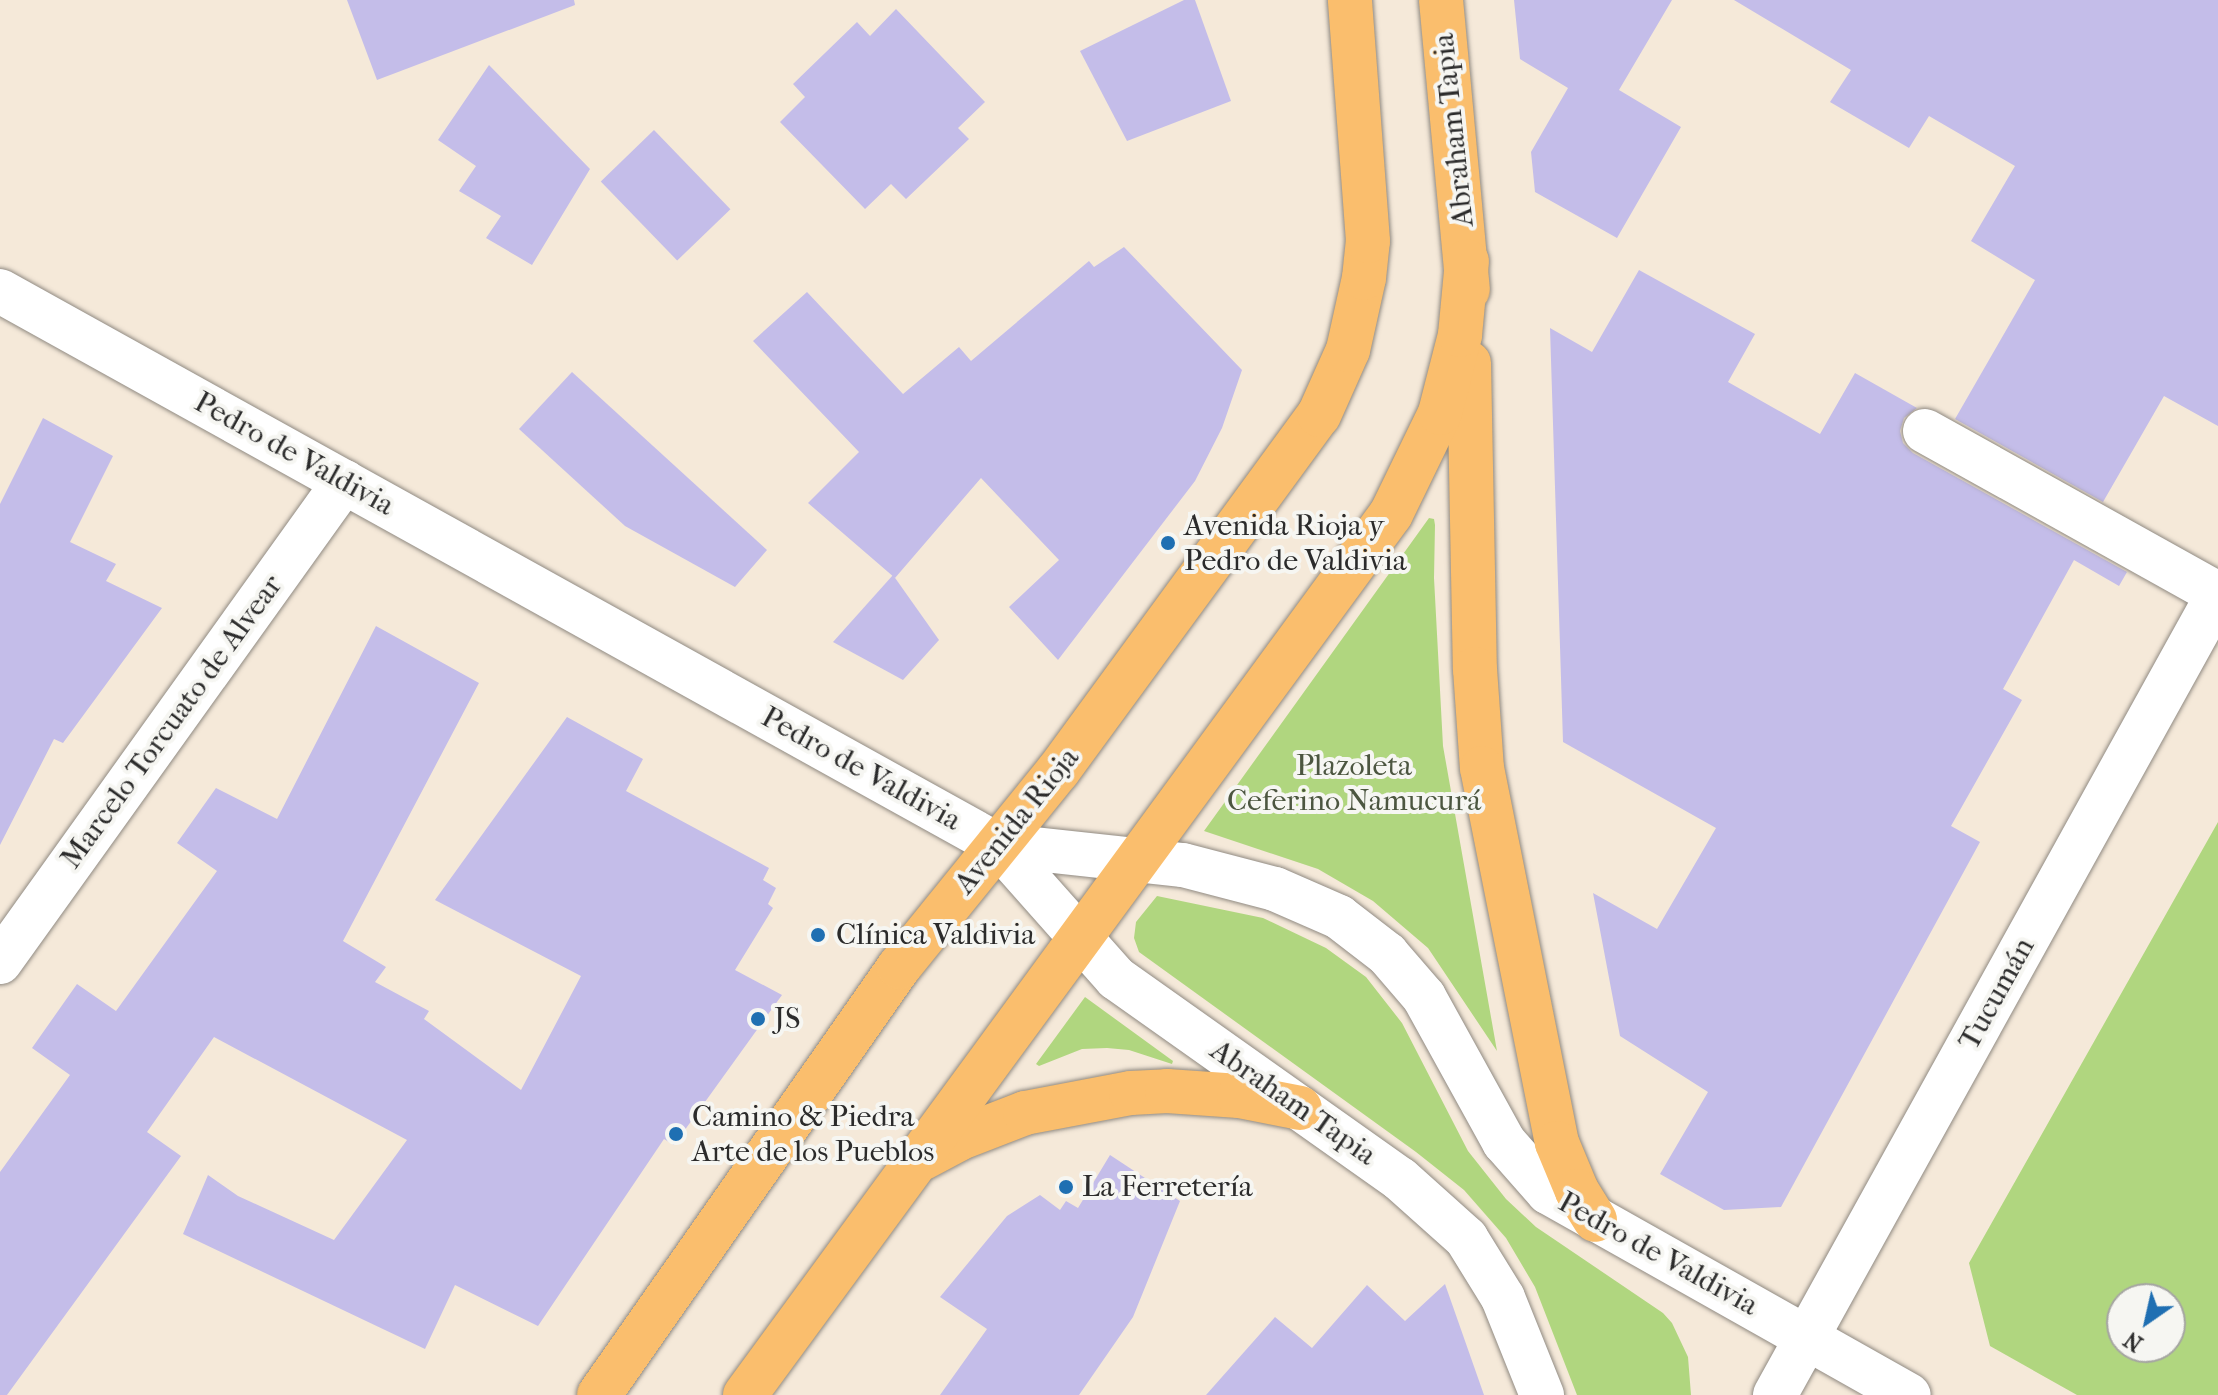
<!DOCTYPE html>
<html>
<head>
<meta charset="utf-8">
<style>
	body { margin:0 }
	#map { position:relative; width:2218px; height:1395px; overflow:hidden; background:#f5e9d9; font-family:"IM FELL French Canon",serif }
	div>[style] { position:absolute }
	.green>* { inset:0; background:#b0d67f }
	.building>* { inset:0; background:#c4bde9; transform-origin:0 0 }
	.roads { filter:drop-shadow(0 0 2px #908a82) drop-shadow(0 0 2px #908a82) }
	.minor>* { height:44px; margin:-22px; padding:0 22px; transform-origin:22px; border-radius:22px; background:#fff }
	.major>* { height:44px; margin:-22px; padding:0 22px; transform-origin:22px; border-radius:22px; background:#fabe6d }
	.dots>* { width:22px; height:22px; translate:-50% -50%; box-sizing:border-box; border:4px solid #f6f6f2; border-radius:50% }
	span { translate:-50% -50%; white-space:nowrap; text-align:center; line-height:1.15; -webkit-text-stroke:8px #f6f6f2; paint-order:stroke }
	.street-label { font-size:30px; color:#2b2b2b }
	.poi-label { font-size:30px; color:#2b2b2b }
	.left { translate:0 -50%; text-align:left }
	.park-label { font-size:30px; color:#4c5640 }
	.north { position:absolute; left:2106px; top:1283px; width:80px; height:80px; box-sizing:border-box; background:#f6f6f2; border:2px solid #a5a5a2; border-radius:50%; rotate:214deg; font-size:22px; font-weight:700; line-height:32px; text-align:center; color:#2b2b2b }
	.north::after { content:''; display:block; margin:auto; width:28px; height:36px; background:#1f6fb2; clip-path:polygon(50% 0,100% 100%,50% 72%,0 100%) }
</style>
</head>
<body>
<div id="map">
	<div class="green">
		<i style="clip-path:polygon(1429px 518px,1434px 519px,1435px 525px,1434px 578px,1443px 746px,1497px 1051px,1428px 948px,1373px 901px,1318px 869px,1204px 831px)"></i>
		<i style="clip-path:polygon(evenodd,2218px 822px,2218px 1395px,2077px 1395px,1990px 1346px,1969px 1263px,2218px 822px,2122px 1299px,2170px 1299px,2170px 1347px,2122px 1347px,2122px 1299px)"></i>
		<i style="clip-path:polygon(1157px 896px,1263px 918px,1326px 948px,1366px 977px,1402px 1023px,1468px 1151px,1506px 1199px,1536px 1227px,1663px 1313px,1672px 1323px,1688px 1357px,1691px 1395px,1577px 1395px,1535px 1287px,1506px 1238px,1464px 1190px,1416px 1152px,1139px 952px,1134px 938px,1136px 922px)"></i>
		<i style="clip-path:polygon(1085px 997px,1173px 1061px,1172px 1064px,1129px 1050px,1107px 1048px,1082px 1049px,1039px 1066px,1036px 1064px)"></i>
	</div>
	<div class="building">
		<i style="clip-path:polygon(347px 0,574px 0,575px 5px,377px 80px)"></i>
		<i style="clip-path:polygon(1184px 0,1195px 0,1231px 101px,1127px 141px,1080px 51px)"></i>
		<i style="clip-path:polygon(1514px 0,1672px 0,1619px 90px,1681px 127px,1617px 238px,1535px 192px,1531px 152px,1568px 88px,1520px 59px)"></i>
		<i style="clip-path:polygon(1734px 0,2218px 0,2218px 426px,2164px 396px,2103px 502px,1955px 419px,2035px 280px,1971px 241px,2015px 166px,1929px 116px,1909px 148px,1830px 102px,1851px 70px)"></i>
		<i style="clip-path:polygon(896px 9px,985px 102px,958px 128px,969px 139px,906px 199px,891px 184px,865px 209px,780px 122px,805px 97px,793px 84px,857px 22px,870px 36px)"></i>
		<i style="clip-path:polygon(489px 65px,590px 169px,532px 265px,486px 238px,501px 216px,459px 191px,476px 166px,438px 140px)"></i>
		<i style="left:654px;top:130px;width:110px;height:74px;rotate:46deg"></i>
		<i style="clip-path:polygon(1124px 247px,1242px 370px,1222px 428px,1195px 481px,1058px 660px,1009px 607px,1059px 560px,981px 478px,895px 578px,808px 503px,859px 452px,753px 341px,807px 292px,903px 394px,959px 347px,971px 361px,1089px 261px,1094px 267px)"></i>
		<i style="clip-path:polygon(1639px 270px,1755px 334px,1728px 382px,1820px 434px,1855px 373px,1917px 408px,1904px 418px,1900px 431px,1903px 443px,1913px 453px,2127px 572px,2119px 586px,2074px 560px,2003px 689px,2022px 700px,1951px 826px,1980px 842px,1781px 1207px,1724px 1210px,1660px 1174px,1708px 1092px,1620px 1036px,1593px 893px,1657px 929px,1716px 828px,1563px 742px,1550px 328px,1592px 352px)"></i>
		<i style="clip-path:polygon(572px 372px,767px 550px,735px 587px,625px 526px,519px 429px)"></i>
		<i style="clip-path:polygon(43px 418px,113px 456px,70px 542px,116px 564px,106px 581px,162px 608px,63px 743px,54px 739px,0 845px,0 504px)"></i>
		<i style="clip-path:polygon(893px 575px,939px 640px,903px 680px,833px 642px)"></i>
		<i style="clip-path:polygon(376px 626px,479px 683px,343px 941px,386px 967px,375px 982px,429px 1011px,424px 1019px,521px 1090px,581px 976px,435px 900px,567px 717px,643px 759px,626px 791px,769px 868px,763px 880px,776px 888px,768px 904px,773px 908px,735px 970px,782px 995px,674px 1145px,664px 1139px,538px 1326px,455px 1285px,425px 1349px,183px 1234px,208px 1175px,238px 1196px,334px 1240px,407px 1140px,214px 1037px,147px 1132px,181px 1156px,7px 1395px,0 1395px,0 1172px,70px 1075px,32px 1048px,77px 984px,116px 1011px,217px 871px,177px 843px,216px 788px,277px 819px)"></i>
		<i style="clip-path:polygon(1110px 1155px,1180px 1201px,1133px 1317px,1079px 1395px,940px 1395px,987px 1329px,940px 1297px,1007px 1216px,1040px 1195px,1060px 1210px,1066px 1201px,1078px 1208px)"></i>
		<i style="clip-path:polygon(1445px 1284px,1484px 1395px,1206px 1395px,1275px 1317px,1312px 1348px,1367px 1285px,1405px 1321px)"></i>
	</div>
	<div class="roads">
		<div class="minor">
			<i style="left:0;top:291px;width:1141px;rotate:29.04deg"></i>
			<i style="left:998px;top:845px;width:186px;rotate:6.2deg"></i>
			<i style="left:1183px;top:865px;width:95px;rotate:14.6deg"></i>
			<i style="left:1275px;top:889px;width:70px;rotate:23.6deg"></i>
			<i style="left:1339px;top:917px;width:61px;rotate:37.6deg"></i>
			<i style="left:1387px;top:954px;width:57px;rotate:49.3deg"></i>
			<i style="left:1424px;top:997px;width:166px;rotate:61.1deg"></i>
			<i style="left:1504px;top:1142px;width:67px;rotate:48.7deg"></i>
			<i style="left:1548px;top:1192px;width:414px;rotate:29.4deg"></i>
			<i style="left:1925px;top:431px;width:335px;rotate:29.1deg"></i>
			<i style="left:998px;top:845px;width:178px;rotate:48.4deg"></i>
			<i style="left:1116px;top:978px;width:348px;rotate:35.3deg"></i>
			<i style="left:1400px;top:1179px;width:89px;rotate:41.8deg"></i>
			<i style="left:1466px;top:1238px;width:70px;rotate:58.3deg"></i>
			<i style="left:1503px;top:1298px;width:105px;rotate:68.1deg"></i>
			<i style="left:0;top:962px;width:591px;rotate:-54.37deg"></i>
			<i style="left:1775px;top:1395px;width:915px;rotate:-61.05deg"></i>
		</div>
		<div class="major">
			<i style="left:1441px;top:0;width:291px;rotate:84.7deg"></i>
			<i style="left:1469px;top:363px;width:306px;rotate:88.9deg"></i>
			<i style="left:1475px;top:669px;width:99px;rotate:86deg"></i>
			<i style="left:1482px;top:768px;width:382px;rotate:78.7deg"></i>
			<i style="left:1557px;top:1143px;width:52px;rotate:67.4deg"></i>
			<i style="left:1577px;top:1191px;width:34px;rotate:58deg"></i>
			<i style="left:923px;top:1158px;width:40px;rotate:-28deg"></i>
			<i style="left:958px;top:1139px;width:72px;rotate:-21.2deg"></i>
			<i style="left:1025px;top:1113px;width:108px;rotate:-10.7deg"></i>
			<i style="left:1131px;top:1093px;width:36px;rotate:-3deg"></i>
			<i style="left:1167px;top:1091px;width:72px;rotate:4deg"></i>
			<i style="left:1239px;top:1096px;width:62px;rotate:11.1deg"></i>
			<i style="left:599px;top:1395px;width:523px;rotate:-54.97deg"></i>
			<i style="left:899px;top:967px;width:252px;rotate:-51deg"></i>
			<i style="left:1058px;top:771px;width:441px;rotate:-53.8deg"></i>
			<i style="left:1319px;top:415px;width:71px;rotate:-66deg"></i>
			<i style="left:1348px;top:350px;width:74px;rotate:-77.5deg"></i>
			<i style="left:1364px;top:278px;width:37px;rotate:-84deg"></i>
			<i style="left:1368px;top:241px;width:242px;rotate:-94.3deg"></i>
			<i style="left:745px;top:1395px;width:1092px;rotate:-53.75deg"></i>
			<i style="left:1391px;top:514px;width:112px;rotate:-64.1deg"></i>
			<i style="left:1440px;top:413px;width:81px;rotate:-75.6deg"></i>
			<i style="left:1460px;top:335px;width:74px;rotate:-84.6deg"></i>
		</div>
	</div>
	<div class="dots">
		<i style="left:1168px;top:543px;background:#1f6fb2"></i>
		<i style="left:818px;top:935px;background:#1f6fb2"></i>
		<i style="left:758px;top:1019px;background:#1f6fb2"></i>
		<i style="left:676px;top:1134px;background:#1f6fb2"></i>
		<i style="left:1066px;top:1187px;background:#1f6fb2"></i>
	</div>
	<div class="street-label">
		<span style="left:1454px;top:130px;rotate:-96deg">Abraham Tapia</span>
		<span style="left:294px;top:454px;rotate:29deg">Pedro de Valdivia</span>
		<span style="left:172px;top:722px;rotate:-54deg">Marcelo Torcuato de Alvear</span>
		<span style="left:861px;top:769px;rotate:29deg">Pedro de Valdivia</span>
		<span style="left:1017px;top:821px;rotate:-51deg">Avenida Rioja</span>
		<span style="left:1997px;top:994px;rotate:-61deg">Tucumán</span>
		<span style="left:1293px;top:1103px;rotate:35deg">Abraham Tapia</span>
		<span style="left:1658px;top:1254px;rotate:29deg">Pedro de Valdivia</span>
	</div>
	<div class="poi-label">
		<span class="left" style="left:1184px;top:543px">Avenida Rioja y<br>Pedro de Valdivia</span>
		<span class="left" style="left:836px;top:935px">Clínica Valdivia</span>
		<span class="left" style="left:774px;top:1019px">JS</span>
		<span class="left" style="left:692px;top:1134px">Camino &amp; Piedra<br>Arte de los Pueblos</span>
		<span class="left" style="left:1082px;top:1187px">La Ferretería</span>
	</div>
	<div class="park-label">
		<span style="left:1354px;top:783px">Plazoleta<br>Ceferino Namucurá</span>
	</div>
	<div class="north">N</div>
</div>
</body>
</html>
